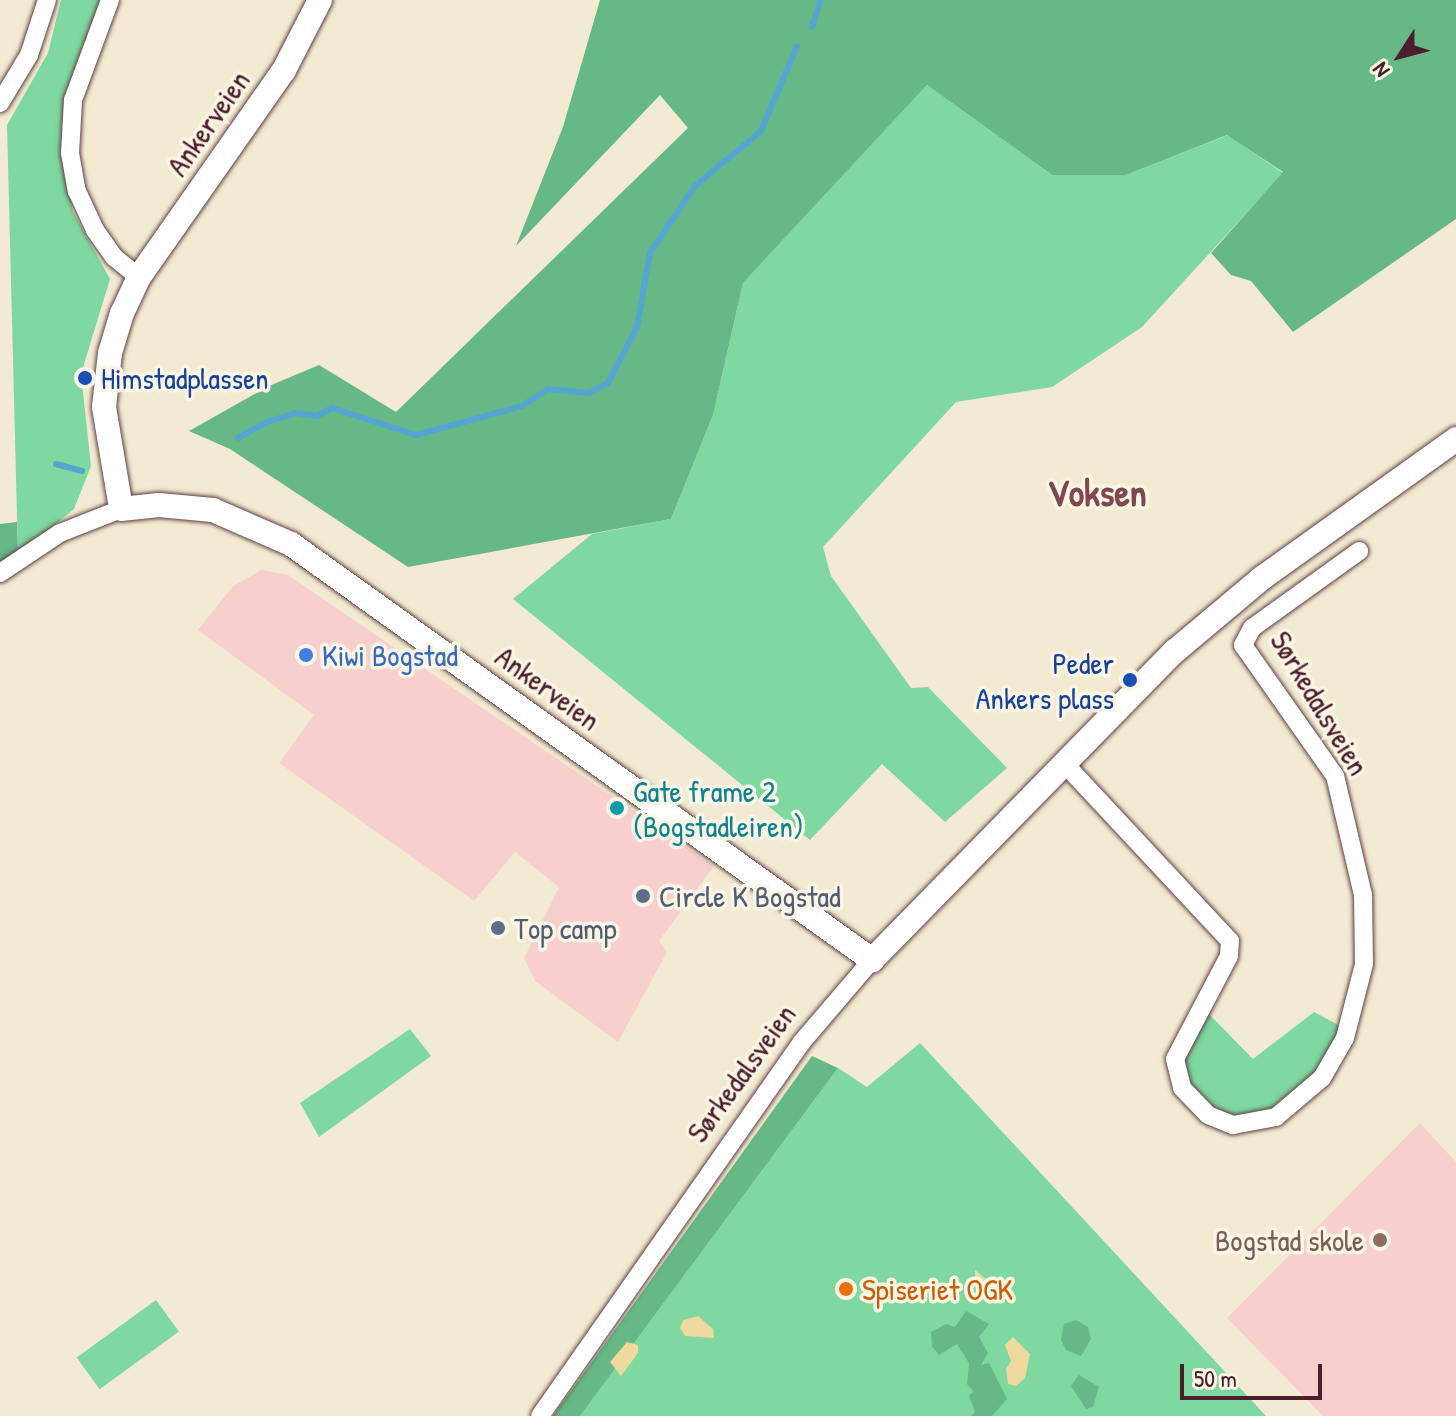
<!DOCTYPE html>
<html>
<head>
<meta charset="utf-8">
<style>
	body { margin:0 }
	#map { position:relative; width:1456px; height:1416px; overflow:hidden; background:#f2ebd1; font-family:"Patrick Hand",sans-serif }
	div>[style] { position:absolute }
	.built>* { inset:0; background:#f7d0ce }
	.green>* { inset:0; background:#7ed89f; transform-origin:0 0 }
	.forest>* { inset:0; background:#66b886 }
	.sand>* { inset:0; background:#eeda9e }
	.stream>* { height:6px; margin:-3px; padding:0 3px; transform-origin:3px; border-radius:3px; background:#56a5d0 }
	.roads { filter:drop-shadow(0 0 2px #633e44) drop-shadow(0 0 2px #633e44) }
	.minor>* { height:18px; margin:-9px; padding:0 9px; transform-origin:9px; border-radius:9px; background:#fff }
	.major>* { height:24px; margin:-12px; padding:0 12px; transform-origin:12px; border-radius:12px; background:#fff }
	.dots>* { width:22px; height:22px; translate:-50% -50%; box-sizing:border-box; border:4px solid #fcf5e5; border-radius:50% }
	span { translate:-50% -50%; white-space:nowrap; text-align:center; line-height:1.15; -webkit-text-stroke:7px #fcf5e5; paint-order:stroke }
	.street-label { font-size:30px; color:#4a1f2b }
	.transit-label { font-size:30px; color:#164399 }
	.left { translate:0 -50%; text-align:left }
	.right { translate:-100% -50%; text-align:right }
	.shop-label { font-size:30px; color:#366cbe }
	.culture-label { font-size:30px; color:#0d838f }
	.service-label { font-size:30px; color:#4e5e75 }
	.education-label { font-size:30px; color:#785e54 }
	.food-label { font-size:30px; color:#c56008 }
	.district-label { font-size:38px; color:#7f484f; font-weight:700 }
	.north { position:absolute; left:1360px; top:16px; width:80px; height:80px; -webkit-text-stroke:6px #fcf5e5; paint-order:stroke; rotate:234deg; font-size:22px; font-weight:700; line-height:32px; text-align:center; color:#4a1f2b }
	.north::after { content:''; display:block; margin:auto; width:28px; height:36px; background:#4a1f2b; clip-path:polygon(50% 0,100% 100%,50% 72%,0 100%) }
	.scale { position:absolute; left:1180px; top:1364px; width:142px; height:36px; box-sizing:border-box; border:4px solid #4a1f2b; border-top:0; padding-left:10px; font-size:24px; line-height:28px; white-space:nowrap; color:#4a1f2b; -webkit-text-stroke:6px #fcf5e5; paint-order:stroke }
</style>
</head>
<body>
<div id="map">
	<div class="built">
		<i style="clip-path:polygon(262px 570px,288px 575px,714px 866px,659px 941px,667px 952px,618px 1042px,535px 981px,524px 958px,559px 887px,515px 852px,474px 901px,279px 763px,314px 715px,198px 630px,233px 586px)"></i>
		<i style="clip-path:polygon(1420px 1123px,1456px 1162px,1456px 1416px,1323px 1416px,1227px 1318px)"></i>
	</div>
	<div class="green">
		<i style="clip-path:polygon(61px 0,100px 0,62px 153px,73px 212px,110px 279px,81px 374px,91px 466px,74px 509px,18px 555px,7px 125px,48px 53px)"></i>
		<i style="clip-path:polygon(927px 85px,1052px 175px,1126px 175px,1228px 135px,1283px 173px,1142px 327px,1052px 387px,956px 402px,823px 547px,831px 576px,911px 688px,928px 687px,1007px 768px,945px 822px,882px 764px,810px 840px,513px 599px,592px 534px,671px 519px,713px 415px,743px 283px)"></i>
		<i style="clip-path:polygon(1207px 1012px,1253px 1059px,1314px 1012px,1342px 1027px,1315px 1075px,1264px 1114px,1236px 1119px,1213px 1110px,1189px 1084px,1184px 1058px)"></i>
		<i style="clip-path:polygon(410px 1029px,431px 1056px,319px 1137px,300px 1103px)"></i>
		<i style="clip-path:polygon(920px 1043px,1266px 1416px,580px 1416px,838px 1068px,867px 1087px)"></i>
		<i style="left:156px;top:1300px;width:39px;height:98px;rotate:54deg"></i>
	</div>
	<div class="forest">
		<i style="clip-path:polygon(600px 0,1456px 0,1456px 219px,1293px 332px,1251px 281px,1231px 275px,1211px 253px,1283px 172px,1227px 135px,1126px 175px,1052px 175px,927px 85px,743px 283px,713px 415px,671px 519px,408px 567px,230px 449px,189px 431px,269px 386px,319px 365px,396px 412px,688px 128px,660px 95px,516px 246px,563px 127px)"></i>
		<i style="clip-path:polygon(17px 522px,18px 555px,0 565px,0 524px)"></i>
		<i style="clip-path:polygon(812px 1056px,838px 1068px,580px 1416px,553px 1416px)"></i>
		<i style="clip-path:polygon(966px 1311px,989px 1324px,979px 1337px,988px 1353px,981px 1365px,989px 1363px,1007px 1399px,992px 1416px,971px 1416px,975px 1412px,969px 1395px,974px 1392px,967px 1384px,969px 1363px,957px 1344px,939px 1355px,932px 1346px,931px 1332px,946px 1324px,955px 1327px)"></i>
		<i style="clip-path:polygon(1076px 1320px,1088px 1327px,1091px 1339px,1081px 1356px,1066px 1350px,1061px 1340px,1064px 1324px)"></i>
		<i style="clip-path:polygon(1079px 1375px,1099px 1387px,1093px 1407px,1086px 1409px,1071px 1386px)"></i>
	</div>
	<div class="sand">
		<i style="clip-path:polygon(975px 1270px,992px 1284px,996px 1295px,990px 1304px,976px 1292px)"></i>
		<i style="clip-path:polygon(698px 1316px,713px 1329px,714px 1338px,685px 1336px,680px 1328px,683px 1320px)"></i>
		<i style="clip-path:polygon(1013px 1337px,1030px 1354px,1025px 1378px,1016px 1386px,1008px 1384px,1006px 1369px,1011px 1361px,1005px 1345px)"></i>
		<i style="clip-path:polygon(627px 1342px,638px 1345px,638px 1353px,621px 1376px,610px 1362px)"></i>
	</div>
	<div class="stream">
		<i style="left:812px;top:27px;width:28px;rotate:-72deg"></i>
		<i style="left:238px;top:438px;width:33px;rotate:-29deg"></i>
		<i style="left:267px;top:422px;width:30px;rotate:-17deg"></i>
		<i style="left:296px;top:413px;width:21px;rotate:8deg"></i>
		<i style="left:317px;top:416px;width:17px;rotate:-28deg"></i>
		<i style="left:332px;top:408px;width:88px;rotate:17.8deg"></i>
		<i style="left:416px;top:435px;width:110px;rotate:-15.3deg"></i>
		<i style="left:522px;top:406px;width:31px;rotate:-33deg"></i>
		<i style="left:548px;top:389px;width:41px;rotate:5.6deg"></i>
		<i style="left:589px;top:393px;width:21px;rotate:-28deg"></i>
		<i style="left:608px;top:383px;width:63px;rotate:-62.6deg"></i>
		<i style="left:637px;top:327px;width:75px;rotate:-80deg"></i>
		<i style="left:650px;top:253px;width:81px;rotate:-56.1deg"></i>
		<i style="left:695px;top:186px;width:86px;rotate:-39.8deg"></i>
		<i style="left:761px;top:131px;width:92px;rotate:-67deg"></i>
		<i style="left:56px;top:464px;width:27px;rotate:15deg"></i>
	</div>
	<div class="roads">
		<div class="minor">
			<i style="left:110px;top:0;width:107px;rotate:110.3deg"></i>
			<i style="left:73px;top:100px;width:53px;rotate:93.2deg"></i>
			<i style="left:70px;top:153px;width:39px;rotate:80deg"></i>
			<i style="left:77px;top:191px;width:43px;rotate:65.2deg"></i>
			<i style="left:95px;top:230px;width:33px;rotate:55deg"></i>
			<i style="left:114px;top:257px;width:32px;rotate:39deg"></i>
			<i style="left:0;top:103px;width:56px;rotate:-58.9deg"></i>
			<i style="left:29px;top:55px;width:58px;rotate:-71.9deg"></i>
			<i style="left:0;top:573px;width:72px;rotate:-33.7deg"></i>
			<i style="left:60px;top:533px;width:66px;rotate:-21.5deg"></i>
			<i style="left:1063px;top:762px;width:245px;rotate:47deg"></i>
			<i style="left:1230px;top:941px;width:15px;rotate:94deg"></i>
			<i style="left:1229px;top:956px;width:116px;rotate:117.7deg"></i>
			<i style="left:1175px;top:1059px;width:30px;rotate:76deg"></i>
			<i style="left:1182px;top:1088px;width:37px;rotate:46deg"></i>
			<i style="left:1208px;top:1115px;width:27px;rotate:22deg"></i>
			<i style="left:1233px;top:1125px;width:44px;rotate:-10.5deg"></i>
			<i style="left:1276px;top:1117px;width:60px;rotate:-40.3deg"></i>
			<i style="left:1322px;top:1078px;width:46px;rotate:-60.1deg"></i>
			<i style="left:1345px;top:1038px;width:76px;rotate:-75.6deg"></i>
			<i style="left:1364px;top:964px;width:69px;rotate:-90.8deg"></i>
			<i style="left:1363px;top:895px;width:122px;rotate:-103.2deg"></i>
			<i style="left:1335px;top:776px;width:160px;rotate:-125.1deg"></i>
			<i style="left:1243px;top:645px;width:19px;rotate:-62deg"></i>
			<i style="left:1252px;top:628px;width:132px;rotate:-35.7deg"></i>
			<i style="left:540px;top:1416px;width:455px;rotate:-55deg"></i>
			<i style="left:801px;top:1043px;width:109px;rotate:-49.5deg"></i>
		</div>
		<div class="major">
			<i style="left:320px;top:0;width:79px;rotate:117.2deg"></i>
			<i style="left:284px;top:70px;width:253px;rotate:125deg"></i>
			<i style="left:139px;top:277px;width:40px;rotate:115deg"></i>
			<i style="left:122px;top:313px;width:42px;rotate:106.7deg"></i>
			<i style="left:110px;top:353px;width:54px;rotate:96.3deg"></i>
			<i style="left:104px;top:407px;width:103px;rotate:80.5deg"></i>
			<i style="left:121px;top:509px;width:38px;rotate:-6deg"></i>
			<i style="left:159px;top:505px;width:54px;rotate:5.3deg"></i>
			<i style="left:213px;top:510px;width:85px;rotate:23.6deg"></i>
			<i style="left:291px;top:544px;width:715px;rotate:35.6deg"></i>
			<i style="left:872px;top:960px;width:433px;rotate:-45.6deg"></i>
			<i style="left:1175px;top:651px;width:114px;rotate:-40deg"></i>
			<i style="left:1262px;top:578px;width:239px;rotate:-35.6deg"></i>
		</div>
	</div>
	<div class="dots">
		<i style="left:85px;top:378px;background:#1a4fb4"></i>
		<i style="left:306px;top:655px;background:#3f7fe0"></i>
		<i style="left:1130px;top:680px;background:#1a4fb4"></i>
		<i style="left:617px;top:808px;background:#0f9aa8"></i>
		<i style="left:643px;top:896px;background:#5c6f8a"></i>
		<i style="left:498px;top:928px;background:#5c6f8a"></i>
		<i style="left:1380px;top:1240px;background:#8d6e63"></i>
		<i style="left:846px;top:1289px;background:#e8710a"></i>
	</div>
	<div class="street-label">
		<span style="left:208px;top:123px;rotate:-55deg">Ankerveien</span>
		<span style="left:548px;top:688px;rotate:36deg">Ankerveien</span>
		<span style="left:1320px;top:703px;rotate:59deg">Sørkedalsveien</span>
		<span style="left:741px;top:1073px;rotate:-54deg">Sørkedalsveien</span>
	</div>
	<div class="transit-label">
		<span class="left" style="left:101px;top:378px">Himstadplassen</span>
		<span class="right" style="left:1114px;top:680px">Peder<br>Ankers plass</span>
	</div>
	<div class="shop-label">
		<span class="left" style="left:322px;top:655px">Kiwi Bogstad</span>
	</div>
	<div class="culture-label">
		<span class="left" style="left:633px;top:808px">Gate frame 2<br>(Bogstadleiren)</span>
	</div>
	<div class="service-label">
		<span class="left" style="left:659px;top:896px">Circle K Bogstad</span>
		<span class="left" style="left:514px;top:928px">Top camp</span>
	</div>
	<div class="education-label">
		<span class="right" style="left:1364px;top:1240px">Bogstad skole</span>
	</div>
	<div class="food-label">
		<span class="left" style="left:862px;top:1289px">Spiseriet OGK</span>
	</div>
	<div class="district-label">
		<span style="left:1097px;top:493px">Voksen</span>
	</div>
	<div class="north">N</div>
	<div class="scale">50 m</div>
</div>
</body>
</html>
